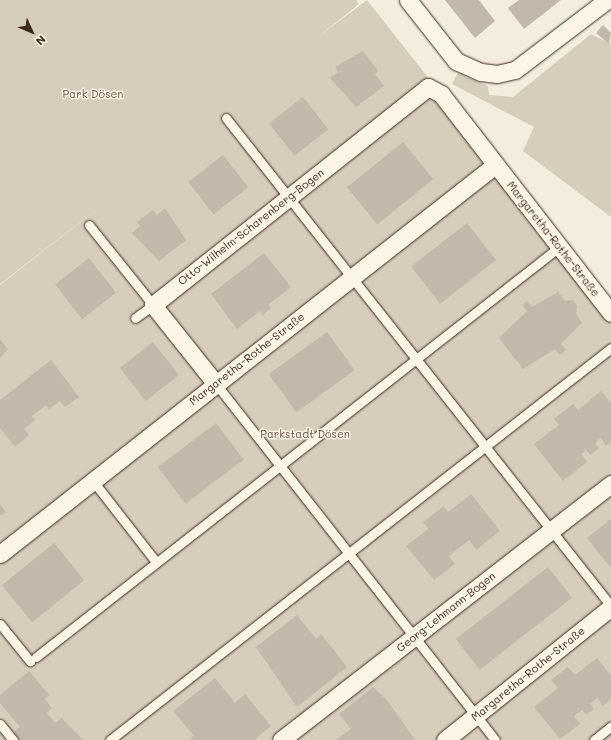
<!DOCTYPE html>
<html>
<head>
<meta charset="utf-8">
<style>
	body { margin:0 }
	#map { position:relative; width:611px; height:740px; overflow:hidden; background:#f4eddd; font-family:Mali,sans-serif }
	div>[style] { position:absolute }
	.green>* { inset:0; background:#d6cdbd }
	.building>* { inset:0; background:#c3b9aa; transform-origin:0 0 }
	.roads { filter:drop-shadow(0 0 1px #3b2a1e) drop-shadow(0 0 1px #3b2a1e) }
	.service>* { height:9px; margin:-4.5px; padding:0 4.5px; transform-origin:4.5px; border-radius:4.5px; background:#fcf5e5 }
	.minor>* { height:17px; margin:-8.5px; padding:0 8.5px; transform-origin:8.5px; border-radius:8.5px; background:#fcf5e5 }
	span { translate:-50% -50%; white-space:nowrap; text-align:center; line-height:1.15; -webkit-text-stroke:3px #fcf5e5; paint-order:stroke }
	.park-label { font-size:11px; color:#625346 }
	.street-label { font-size:11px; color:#3b2a1e }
	.north { position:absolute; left:12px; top:12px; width:40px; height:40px; -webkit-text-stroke:3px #fcf5e5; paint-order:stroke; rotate:134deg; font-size:11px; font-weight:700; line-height:16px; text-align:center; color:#3b2a1e }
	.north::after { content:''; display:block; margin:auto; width:14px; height:18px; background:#3b2a1e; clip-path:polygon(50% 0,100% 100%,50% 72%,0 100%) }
</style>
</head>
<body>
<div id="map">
	<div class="green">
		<i style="clip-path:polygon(0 0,356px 0,359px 4px,318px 37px,367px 0,611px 310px,611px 740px,0 740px,0 285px,109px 200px,0 284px)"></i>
		<i style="clip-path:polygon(591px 34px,611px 44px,611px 217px,523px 151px,534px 127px,452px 84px,458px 73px,488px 86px,489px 95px,513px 97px)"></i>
	</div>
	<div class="building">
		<i style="clip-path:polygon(445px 0,479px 0,495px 21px,475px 38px)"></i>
		<i style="clip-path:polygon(519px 0,561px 0,524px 29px,508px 8px)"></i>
		<i style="clip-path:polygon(603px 25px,611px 33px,609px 44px,596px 33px)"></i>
		<i style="clip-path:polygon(363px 51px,378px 71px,375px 74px,384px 86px,356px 107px,330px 78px,338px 72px,335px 67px)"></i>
		<i style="left:303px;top:97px;width:41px;height:43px;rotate:52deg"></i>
		<i style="left:403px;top:142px;width:48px;height:72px;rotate:51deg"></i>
		<i style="left:223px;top:155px;width:41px;height:44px;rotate:52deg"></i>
		<i style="clip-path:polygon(165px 208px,186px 240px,159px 261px,132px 233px,140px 226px,137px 222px,153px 210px,157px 215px)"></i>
		<i style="left:467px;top:223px;width:47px;height:71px;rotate:52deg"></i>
		<i style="clip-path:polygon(264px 253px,291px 287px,268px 305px,271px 308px,263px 315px,260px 311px,237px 329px,211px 294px)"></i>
		<i style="left:89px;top:258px;width:44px;height:43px;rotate:52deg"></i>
		<i style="clip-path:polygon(558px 292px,565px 301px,573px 300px,577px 306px,576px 314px,582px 323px,561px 344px,566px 350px,560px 355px,555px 349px,523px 369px,499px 338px,527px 311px,522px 305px,527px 301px,532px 307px)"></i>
		<i style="left:327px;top:332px;width:47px;height:72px;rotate:54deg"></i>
		<i style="clip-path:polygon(0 339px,8px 349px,0 358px)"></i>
		<i style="left:153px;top:342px;width:42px;height:42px;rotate:52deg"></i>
		<i style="clip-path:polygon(51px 360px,79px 397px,65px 407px,60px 401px,49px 409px,46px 405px,32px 416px,35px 420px,24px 429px,29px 435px,15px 447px,0 428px,0 400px)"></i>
		<i style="clip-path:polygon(601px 391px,611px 403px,611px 442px,606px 446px,601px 438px,595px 443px,599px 448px,590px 455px,586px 450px,581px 454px,587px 462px,563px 481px,534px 444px,559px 425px,554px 419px,573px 404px,578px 410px)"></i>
		<i style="left:216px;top:423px;width:46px;height:73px;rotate:53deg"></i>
		<i style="clip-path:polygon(471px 494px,500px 531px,476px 550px,469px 540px,449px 556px,455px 564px,434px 580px,406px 546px,428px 529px,423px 522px,444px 506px,448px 512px)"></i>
		<i style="clip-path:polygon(0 504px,6px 512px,0 516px)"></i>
		<i style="clip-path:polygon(611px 519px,611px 568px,587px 538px)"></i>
		<i style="left:54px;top:543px;width:48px;height:67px;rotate:51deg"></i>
		<i style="left:548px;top:567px;width:39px;height:117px;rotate:52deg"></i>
		<i style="clip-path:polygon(297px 615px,316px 639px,321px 634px,347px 667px,297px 707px,256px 647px)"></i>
		<i style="clip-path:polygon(597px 658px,611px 676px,611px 699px,603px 706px,597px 698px,590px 704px,594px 709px,586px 715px,582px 710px,574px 716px,580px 724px,560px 739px,534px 707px,558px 688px,551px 680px,568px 667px,575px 675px)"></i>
		<i style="clip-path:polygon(29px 671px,49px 695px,45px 699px,52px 708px,47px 713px,55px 723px,62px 718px,83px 740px,20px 740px,14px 732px,20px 727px,0 703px,0 695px)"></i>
		<i style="clip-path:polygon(215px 678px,235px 703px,245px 694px,271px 726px,254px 740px,189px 740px,194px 736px,173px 711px)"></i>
		<i style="clip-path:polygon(373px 687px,387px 700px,415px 740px,336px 740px,351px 729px,339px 714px)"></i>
	</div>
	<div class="roads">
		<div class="service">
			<i style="left:226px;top:118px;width:622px;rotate:51.73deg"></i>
			<i style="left:89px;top:225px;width:102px;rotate:51.3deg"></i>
			<i style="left:153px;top:305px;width:22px;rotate:144deg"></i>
			<i style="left:216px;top:384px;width:452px;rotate:51.9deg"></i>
			<i style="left:93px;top:481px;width:103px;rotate:52.1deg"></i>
			<i style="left:0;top:624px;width:48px;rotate:51deg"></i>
			<i style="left:36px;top:657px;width:665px;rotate:-38.09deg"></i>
			<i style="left:0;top:724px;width:21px;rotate:51deg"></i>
			<i style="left:110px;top:740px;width:636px;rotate:-38.04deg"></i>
			<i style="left:594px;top:740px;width:22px;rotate:-39deg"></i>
		</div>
		<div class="minor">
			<i style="left:408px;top:0;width:78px;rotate:51.8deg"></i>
			<i style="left:456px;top:61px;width:27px;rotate:24deg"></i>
			<i style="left:481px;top:72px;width:16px;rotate:7deg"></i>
			<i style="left:497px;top:74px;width:18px;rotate:-13deg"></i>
			<i style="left:515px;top:70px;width:116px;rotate:-37.3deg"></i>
			<i style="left:216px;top:384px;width:101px;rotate:-128.6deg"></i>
			<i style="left:153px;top:305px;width:351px;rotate:-38.4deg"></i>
			<i style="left:428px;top:87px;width:15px;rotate:28deg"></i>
			<i style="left:441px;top:94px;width:277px;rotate:52.2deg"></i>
			<i style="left:0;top:554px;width:630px;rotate:-38.16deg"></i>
			<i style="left:281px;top:740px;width:418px;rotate:-37.8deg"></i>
			<i style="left:445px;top:740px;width:213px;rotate:-38.7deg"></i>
		</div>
	</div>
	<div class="park-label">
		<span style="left:93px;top:94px">Park Dösen</span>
		<span style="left:305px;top:434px">Parkstadt Dösen</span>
	</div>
	<div class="street-label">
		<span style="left:251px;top:227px;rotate:-38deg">Otto-Wilhelm-Scharenberg-Bogen</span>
		<span style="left:553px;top:239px;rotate:52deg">Margaretha-Rothe-Straße</span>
		<span style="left:247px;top:359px;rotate:-38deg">Margaretha-Rothe-Straße</span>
		<span style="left:446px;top:612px;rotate:-38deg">Georg-Lehmann-Bogen</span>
		<span style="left:528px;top:674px;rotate:-39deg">Margaretha-Rothe-Straße</span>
	</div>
	<div class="north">N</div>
</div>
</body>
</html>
